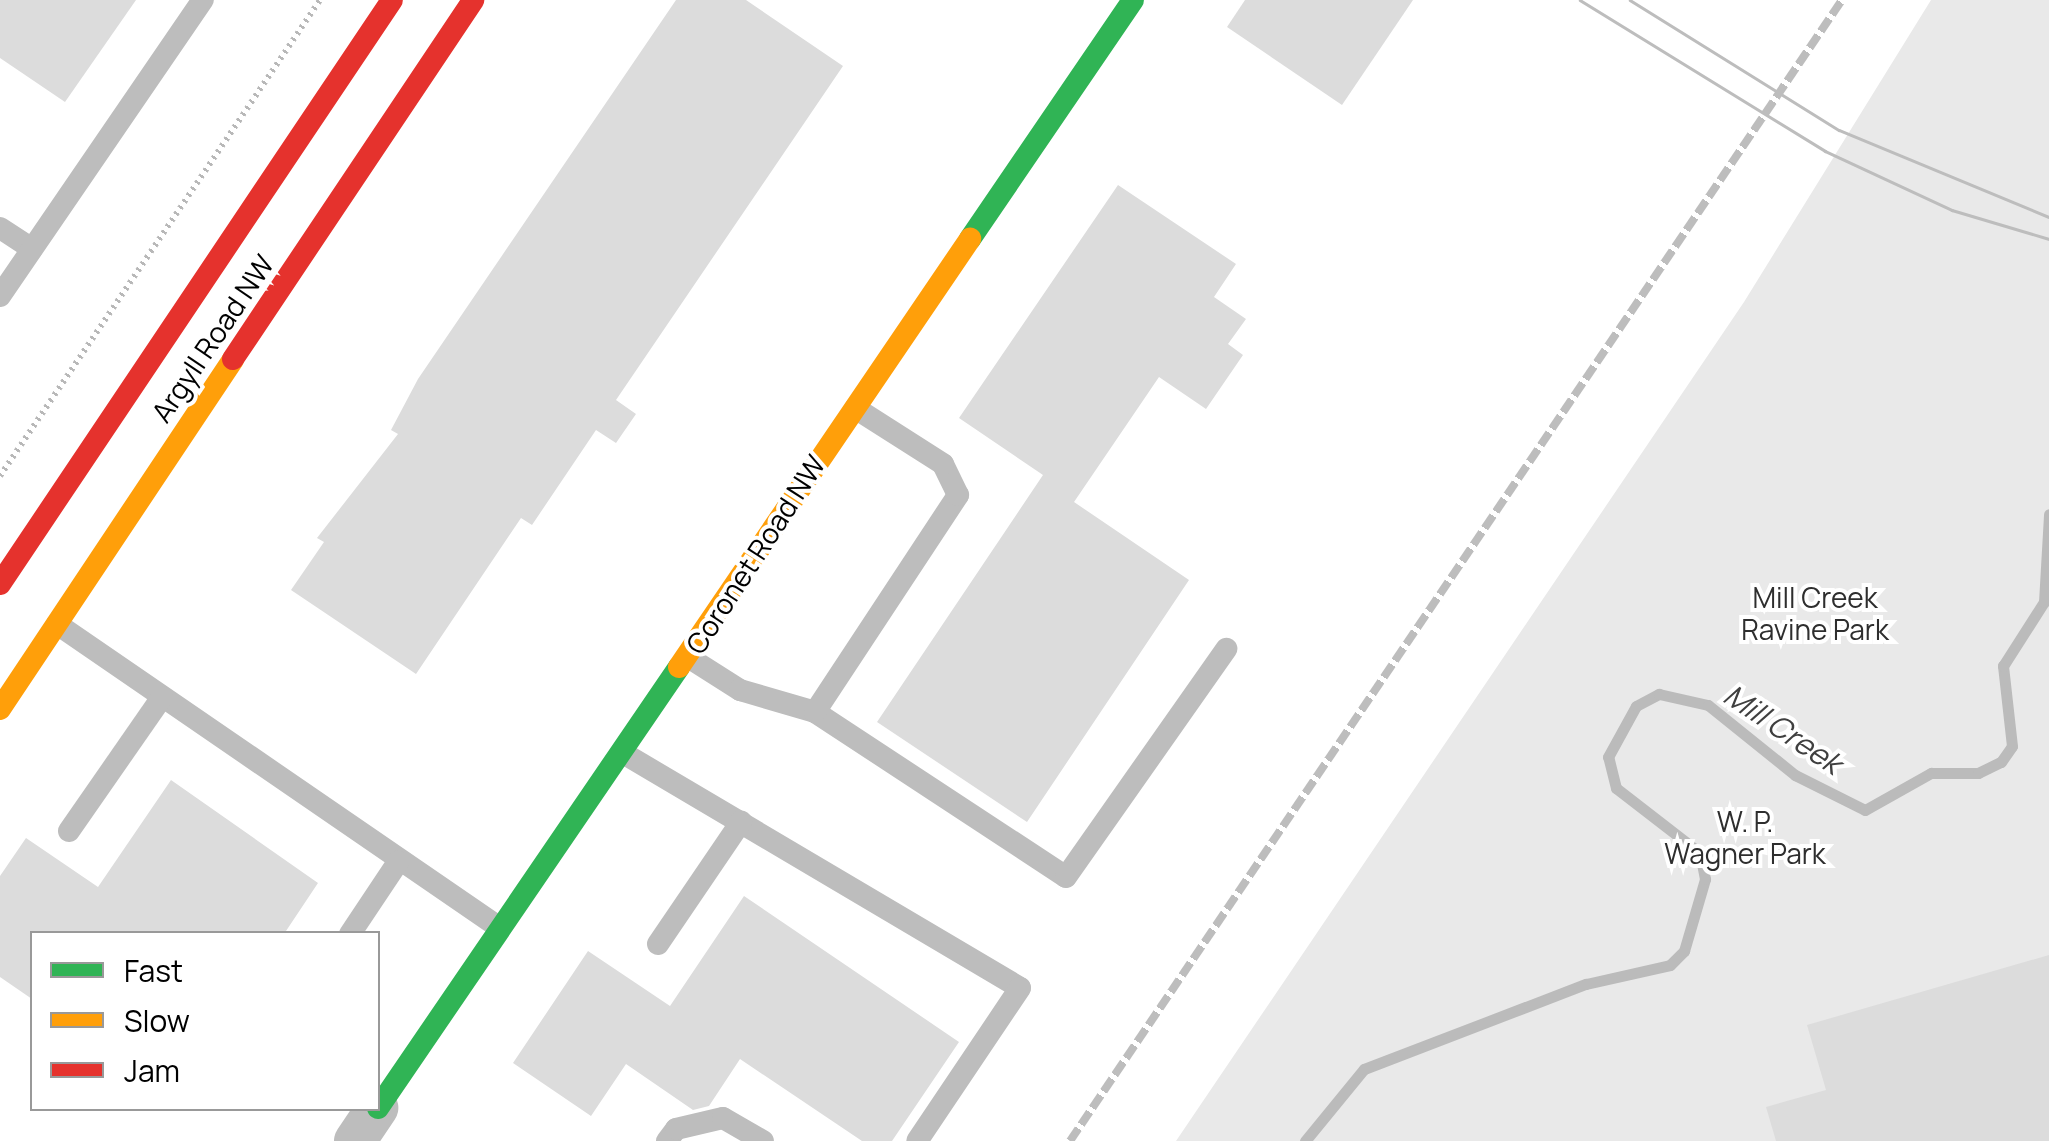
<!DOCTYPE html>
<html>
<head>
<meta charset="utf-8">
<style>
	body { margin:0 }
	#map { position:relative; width:2049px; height:1141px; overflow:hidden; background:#fff; font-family:Manrope,sans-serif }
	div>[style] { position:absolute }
	.green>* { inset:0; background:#e9e9e9 }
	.stream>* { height:11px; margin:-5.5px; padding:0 5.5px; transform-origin:5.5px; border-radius:5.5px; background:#bbb }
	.building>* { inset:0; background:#dcdcdc }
	.path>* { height:6px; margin-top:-3px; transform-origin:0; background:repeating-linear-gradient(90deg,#b8b8b8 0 2.5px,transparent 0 7.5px) }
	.lane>* { height:22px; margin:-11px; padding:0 11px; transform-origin:11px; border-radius:11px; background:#bdbdbd }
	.street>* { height:42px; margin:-21px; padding:0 21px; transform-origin:21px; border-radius:21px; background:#bdbdbd }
	.fast>* { height:22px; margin:-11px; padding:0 11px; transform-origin:11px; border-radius:11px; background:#30b455 }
	.slow>* { height:22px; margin:-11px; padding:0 11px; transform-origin:11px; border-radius:11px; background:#ff9f0a }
	.jam>* { height:22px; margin:-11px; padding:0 11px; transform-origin:11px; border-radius:11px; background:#e5322d }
	.tram>* { height:2.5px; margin:-1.25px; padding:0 1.25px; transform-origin:1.25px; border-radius:1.25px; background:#bdbdbd }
	.rail>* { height:8px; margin-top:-4px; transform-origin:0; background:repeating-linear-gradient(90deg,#bdbdbd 0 15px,transparent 0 20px) }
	span { translate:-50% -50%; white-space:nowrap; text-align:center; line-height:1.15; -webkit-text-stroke:8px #fff; paint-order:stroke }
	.street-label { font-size:28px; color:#000 }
	.park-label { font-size:28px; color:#2e2e2e }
	.water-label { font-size:30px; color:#3f3f3f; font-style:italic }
	.legend { position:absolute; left:30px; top:931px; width:350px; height:180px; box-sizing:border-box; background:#fff; border:2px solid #999; margin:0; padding:12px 18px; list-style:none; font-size:30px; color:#000 }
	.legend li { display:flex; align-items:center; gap:20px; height:50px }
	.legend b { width:50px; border:2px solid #999 }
</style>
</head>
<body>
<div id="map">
	<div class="green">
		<i style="clip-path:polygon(1931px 0,2049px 0,2049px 1141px,1176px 1141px,1744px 302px)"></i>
	</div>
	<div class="stream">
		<i style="left:1305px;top:1141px;width:93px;rotate:-50.7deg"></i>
		<i style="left:1364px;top:1069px;width:238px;rotate:-21deg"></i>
		<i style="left:1586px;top:984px;width:86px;rotate:-12.7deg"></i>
		<i style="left:1670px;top:965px;width:20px;rotate:-45deg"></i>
		<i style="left:1684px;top:951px;width:75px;rotate:-73.7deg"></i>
		<i style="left:1705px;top:879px;width:26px;rotate:-101deg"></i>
		<i style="left:1700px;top:853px;width:106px;rotate:-142.3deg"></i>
		<i style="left:1616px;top:788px;width:32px;rotate:-104deg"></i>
		<i style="left:1608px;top:757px;width:58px;rotate:-61.2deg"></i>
		<i style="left:1636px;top:706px;width:26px;rotate:-28deg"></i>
		<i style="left:1659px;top:694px;width:50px;rotate:12.7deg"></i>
		<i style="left:1708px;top:705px;width:112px;rotate:38.8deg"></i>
		<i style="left:1795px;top:775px;width:78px;rotate:26.6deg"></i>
		<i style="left:1865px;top:810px;width:76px;rotate:-29.3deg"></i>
		<i style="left:1931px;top:773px;width:47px"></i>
		<i style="left:1978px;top:773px;width:25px;rotate:-26deg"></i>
		<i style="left:2001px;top:762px;width:19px;rotate:-55deg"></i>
		<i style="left:2012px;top:746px;width:81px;rotate:-96.4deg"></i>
		<i style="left:2003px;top:666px;width:76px;rotate:-57.4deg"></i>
		<i style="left:2044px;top:602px;width:88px;rotate:-86.7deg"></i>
	</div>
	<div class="building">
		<i style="clip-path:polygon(0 0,136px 0,65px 102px,0 58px)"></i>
		<i style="clip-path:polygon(676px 0,746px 0,843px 66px,616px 400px,636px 414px,616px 443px,596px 430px,532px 525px,521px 518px,416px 674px,291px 590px,324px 542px,317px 538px,398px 434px,391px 430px,418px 379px)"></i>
		<i style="clip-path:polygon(1245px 0,1413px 0,1342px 105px,1227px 27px)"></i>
		<i style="clip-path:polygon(1118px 185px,1236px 264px,1214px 297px,1246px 319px,1228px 344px,1243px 355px,1206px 409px,1159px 377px,1074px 502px,1189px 580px,1027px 822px,877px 722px,1043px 475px,959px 418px)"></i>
		<i style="clip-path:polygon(171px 780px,318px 883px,284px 934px,32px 934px,32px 999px,0 977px,0 876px,26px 838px,98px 887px)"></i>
		<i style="clip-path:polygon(744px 896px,959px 1042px,892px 1141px,862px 1141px,740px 1059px,709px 1106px,693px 1110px,626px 1064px,591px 1116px,513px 1063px,588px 951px,670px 1006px)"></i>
		<i style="clip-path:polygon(2049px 955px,2049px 1141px,1776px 1141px,1766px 1107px,1826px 1090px,1807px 1025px)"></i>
	</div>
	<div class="path">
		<i style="left:0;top:476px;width:574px;rotate:-56.09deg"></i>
	</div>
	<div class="lane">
		<i style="left:0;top:228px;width:38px;rotate:33deg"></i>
		<i style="left:0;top:296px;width:359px;rotate:-55.6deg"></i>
		<i style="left:57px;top:624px;width:537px;rotate:34.46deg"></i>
		<i style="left:688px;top:657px;width:62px;rotate:32.4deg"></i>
		<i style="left:740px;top:690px;width:78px;rotate:16.3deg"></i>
		<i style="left:815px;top:712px;width:300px;rotate:33.3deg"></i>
		<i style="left:1066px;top:877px;width:279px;rotate:-54.9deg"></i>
		<i style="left:815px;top:712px;width:260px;rotate:-56.6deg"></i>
		<i style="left:958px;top:495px;width:34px;rotate:-116deg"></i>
		<i style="left:943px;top:464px;width:104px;rotate:-147.5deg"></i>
		<i style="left:623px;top:753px;width:461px;rotate:30.6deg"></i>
		<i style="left:1020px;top:988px;width:184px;rotate:123.9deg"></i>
		<i style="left:69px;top:831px;width:163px;rotate:-55.2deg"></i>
		<i style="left:350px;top:934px;width:87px;rotate:-56.3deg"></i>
		<i style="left:658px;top:944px;width:148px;rotate:-55.8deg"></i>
		<i style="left:667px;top:1141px;width:15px;rotate:-53deg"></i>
		<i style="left:676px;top:1129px;width:48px;rotate:-13.2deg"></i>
		<i style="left:723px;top:1118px;width:46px;rotate:29.9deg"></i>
	</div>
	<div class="street">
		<i style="left:355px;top:1141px;width:40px;rotate:-56deg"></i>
	</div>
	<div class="fast">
		<i style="left:970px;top:239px;width:289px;rotate:-55.7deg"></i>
		<i style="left:378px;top:1108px;width:534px;rotate:-55.68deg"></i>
	</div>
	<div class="slow">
		<i style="left:679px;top:667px;width:518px;rotate:-55.79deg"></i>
		<i style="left:0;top:709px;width:420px;rotate:-56.3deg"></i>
	</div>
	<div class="jam">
		<i style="left:233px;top:359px;width:432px;rotate:-56.2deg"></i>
		<i style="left:0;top:584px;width:703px;rotate:-56.13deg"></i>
	</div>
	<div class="tram">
		<i style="left:1580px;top:0;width:288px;rotate:31.6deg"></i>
		<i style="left:1825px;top:151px;width:140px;rotate:24.9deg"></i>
		<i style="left:1952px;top:210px;width:101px;rotate:16.6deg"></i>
		<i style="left:1630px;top:0;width:246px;rotate:31.9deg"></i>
		<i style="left:1839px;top:130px;width:227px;rotate:22.5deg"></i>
	</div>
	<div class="rail">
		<i style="left:1070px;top:1141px;width:1378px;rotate:-55.92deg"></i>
	</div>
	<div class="street-label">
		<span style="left:212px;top:338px;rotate:-56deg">Argyll Road NW</span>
		<span style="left:755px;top:554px;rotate:-57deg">Coronet Road NW</span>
	</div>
	<div class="park-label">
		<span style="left:1815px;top:613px">Mill Creek<br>Ravine Park</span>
		<span style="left:1745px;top:837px">W. P.<br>Wagner Park</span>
	</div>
	<div class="water-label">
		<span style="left:1783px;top:729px;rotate:34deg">Mill Creek</span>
	</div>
	<ul class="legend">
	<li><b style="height:12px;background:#30b455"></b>Fast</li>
	<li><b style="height:12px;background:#ff9f0a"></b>Slow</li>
	<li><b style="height:12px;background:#e5322d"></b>Jam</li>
	</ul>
</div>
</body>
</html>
